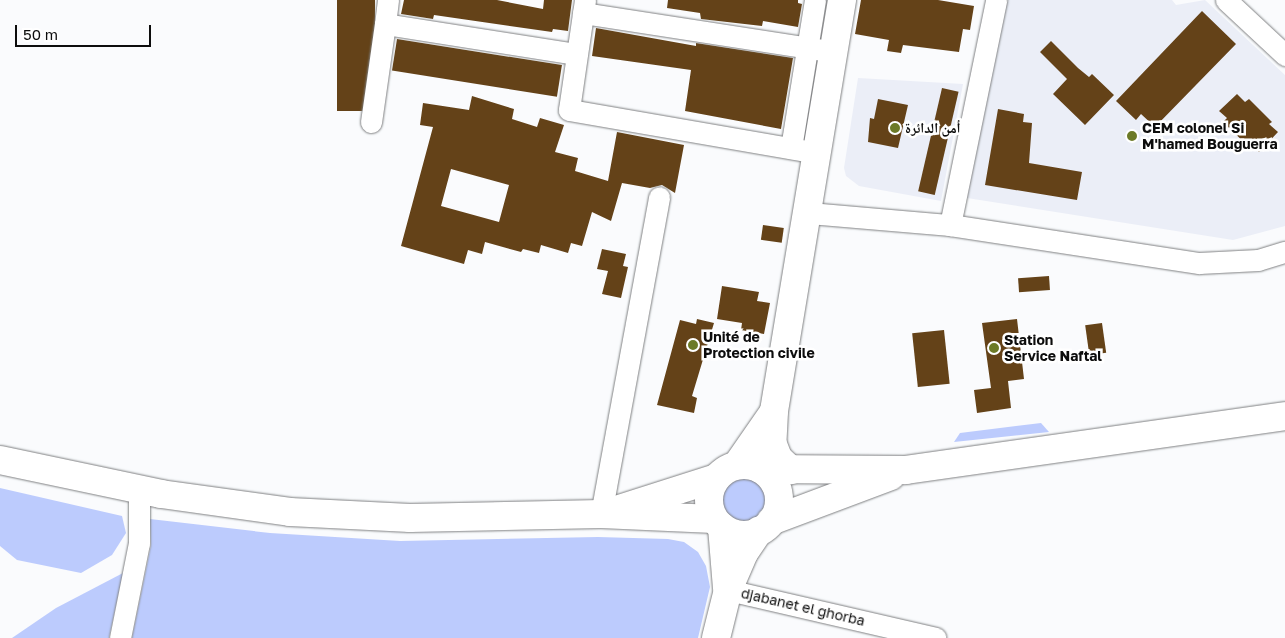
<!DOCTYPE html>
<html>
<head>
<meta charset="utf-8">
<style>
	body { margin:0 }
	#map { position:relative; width:1285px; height:638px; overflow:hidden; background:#fafbfd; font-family:"Golos Text","Noto Naskh Arabic",sans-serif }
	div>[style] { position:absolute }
	.built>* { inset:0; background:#ebeef7 }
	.green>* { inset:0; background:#bccbfd }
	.round { border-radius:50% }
	.building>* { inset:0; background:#644218; transform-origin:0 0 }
	.roads { filter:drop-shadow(0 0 1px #7f8082) drop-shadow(0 0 1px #7f8082) }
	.street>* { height:21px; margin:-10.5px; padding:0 10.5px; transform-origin:10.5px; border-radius:10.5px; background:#fff }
	.secondary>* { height:28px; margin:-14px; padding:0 14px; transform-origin:14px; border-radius:14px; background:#fff }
	.primary>* { height:28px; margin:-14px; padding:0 14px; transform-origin:14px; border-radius:14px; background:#fff }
	.primary>.ring { margin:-14px; padding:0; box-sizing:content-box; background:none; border:28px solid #fff; border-radius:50% }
	.dots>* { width:14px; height:14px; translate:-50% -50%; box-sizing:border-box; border:2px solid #fff; border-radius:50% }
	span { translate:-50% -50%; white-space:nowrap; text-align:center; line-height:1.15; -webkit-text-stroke:5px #fff; paint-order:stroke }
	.poi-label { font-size:14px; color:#0d0d0d; font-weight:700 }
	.left { translate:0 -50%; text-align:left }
	.street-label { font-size:14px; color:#0d0d0d }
	.scale { position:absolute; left:15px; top:25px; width:136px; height:22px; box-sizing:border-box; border:2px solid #0d0d0d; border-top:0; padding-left:6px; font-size:15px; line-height:18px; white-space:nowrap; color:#0d0d0d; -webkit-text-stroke:4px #fff; paint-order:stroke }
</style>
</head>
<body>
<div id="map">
	<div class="built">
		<i style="clip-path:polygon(1006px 0,1172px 0,1176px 5px,1205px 0,1285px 75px,1285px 226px,1233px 240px,967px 198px)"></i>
		<i style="clip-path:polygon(858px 78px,963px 84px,941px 201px,859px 186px,846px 176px,844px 168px)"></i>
	</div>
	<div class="green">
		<i style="clip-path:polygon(1041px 423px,1049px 432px,954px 442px,960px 433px)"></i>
		<i class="round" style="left:722px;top:478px;width:44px;height:44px"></i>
		<i style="clip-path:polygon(0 488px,122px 516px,126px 533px,112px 555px,81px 573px,17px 560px,0 546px)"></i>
		<i style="clip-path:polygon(150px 519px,270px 533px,400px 541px,598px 537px,668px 539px,684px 542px,698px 552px,706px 566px,710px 587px,698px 638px,132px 638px,151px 545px)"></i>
		<i style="clip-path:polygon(123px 573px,109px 638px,12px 638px,56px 608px)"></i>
	</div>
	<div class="building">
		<i style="left:337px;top:0;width:38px;height:111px"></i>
		<i style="clip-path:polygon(404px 0,497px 0,543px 9px,544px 0,572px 0,568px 31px,553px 29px,552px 32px,434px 15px,433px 19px,401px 14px)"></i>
		<i style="clip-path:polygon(668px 0,798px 0,798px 3px,802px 4px,798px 27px,763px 21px,762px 26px,701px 19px,700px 13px,667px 8px)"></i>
		<i style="clip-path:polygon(861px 0,938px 0,974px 6px,970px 30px,963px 29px,959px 52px,903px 45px,901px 53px,887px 51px,889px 40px,855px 34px)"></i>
		<i style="clip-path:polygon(1202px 11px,1236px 44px,1155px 127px,1141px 114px,1136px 120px,1116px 101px)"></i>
		<i style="clip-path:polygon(596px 28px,696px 46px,696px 43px,793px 58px,781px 129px,685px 111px,691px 70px,592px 56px)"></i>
		<i style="left:397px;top:39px;width:167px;height:32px;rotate:9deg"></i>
		<i style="clip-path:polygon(1051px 41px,1078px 68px,1089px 77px,1092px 74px,1114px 95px,1085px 125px,1053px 94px,1067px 79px,1040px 52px)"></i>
		<i style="left:942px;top:88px;width:17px;height:106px;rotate:13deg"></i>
		<i style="clip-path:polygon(1237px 94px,1245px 102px,1249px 99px,1272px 122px,1269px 124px,1278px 132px,1259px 152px,1254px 147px,1251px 149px,1223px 122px,1227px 118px,1219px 111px)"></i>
		<i style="clip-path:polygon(evenodd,472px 96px,514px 109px,512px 119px,537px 127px,540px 118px,564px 125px,555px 152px,578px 158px,575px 171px,608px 181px,617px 132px,684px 145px,675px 193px,662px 185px,650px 188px,622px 183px,611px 221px,592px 212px,582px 246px,571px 243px,568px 253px,541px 245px,539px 253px,523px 249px,521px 252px,485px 242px,482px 254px,468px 250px,464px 264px,401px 246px,433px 127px,420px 125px,423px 103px,469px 110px,472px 96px,451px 169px,509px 185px,499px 222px,441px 206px,451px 169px)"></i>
		<i style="clip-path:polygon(878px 99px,908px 105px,898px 148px,868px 142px,870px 118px,874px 119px)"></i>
		<i style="clip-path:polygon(998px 109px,1024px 114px,1023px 122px,1032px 123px,1029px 163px,1082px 172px,1077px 200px,985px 185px)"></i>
		<i style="left:763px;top:225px;width:21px;height:15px;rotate:8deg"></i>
		<i style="clip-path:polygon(602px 249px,626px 254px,623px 266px,628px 267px,621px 298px,602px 294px,608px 271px,597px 269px)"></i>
		<i style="left:1049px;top:276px;width:14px;height:31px;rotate:86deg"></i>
		<i style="clip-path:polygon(722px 286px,759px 292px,757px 301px,770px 303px,764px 334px,741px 330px,742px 323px,717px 319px)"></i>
		<i style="clip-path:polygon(697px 319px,714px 323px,692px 396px,697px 398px,694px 413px,657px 405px,680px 320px,696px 324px)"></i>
		<i style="clip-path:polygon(1017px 319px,1024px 379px,1008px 381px,1011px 408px,977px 413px,974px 390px,991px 388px,982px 323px)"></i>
		<i style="left:1102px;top:323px;width:30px;height:17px;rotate:82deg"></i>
		<i style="left:944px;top:330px;width:54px;height:32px;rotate:84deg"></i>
	</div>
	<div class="roads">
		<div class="street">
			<i style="left:388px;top:0;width:24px;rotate:97deg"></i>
			<i style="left:385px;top:24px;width:194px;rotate:8.9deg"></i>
			<i style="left:585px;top:0;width:111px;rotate:98.3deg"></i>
			<i style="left:569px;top:110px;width:253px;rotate:9.8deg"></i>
			<i style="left:1226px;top:0;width:81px;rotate:43deg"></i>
			<i style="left:583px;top:13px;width:254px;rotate:8.8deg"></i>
			<i style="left:371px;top:122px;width:99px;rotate:-81.9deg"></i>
			<i style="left:791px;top:148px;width:150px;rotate:-80.8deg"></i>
			<i style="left:809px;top:213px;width:142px;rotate:4.9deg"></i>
			<i style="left:950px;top:225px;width:252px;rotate:8.7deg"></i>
			<i style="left:1199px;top:263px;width:59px;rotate:-2.9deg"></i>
			<i style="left:1258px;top:260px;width:28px;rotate:-17deg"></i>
			<i style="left:950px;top:225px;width:230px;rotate:-78.4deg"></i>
			<i style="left:601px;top:514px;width:322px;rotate:-79.6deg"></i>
			<i style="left:728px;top:590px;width:213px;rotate:13deg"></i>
			<i style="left:120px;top:638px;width:97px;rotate:-78.7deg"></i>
			<i style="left:139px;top:543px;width:53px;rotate:-90deg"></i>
		</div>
		<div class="secondary">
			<i style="left:737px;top:465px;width:63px;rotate:-55.3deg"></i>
			<i style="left:776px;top:485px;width:17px;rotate:-107deg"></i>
			<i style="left:771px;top:469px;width:58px;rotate:-87deg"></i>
			<i style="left:774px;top:411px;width:417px;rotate:-80.6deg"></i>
			<i style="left:722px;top:527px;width:61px;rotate:85.3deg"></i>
			<i style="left:716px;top:638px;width:49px;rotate:-76deg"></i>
			<i style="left:728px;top:590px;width:40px;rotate:-66.6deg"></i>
			<i style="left:744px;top:553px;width:27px;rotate:-56deg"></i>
		</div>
		<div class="primary">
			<i style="left:772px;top:442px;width:17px;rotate:69deg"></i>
			<i style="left:778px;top:458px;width:18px;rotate:43deg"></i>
			<i style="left:0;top:460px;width:165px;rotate:11.9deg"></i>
			<i style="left:161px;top:494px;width:130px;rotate:7.9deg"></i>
			<i style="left:290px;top:512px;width:120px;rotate:2.9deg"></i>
			<i style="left:410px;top:518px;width:191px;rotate:-1.2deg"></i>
			<i style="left:601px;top:514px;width:113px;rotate:2.5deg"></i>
			<i class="ring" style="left:709px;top:465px;width:42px;height:42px"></i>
			<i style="left:760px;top:469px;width:146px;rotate:0.4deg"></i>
			<i style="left:906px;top:470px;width:383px;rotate:-8.1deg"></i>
			<i style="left:619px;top:509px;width:102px;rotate:-17.7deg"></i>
			<i style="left:771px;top:521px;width:128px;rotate:-20.6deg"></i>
		</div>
	</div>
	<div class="dots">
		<i style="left:895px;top:128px;background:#6c7a27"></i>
		<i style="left:1132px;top:136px;background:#6c7a27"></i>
		<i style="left:693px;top:345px;background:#6c7a27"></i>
		<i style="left:994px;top:348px;background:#6c7a27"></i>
	</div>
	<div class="poi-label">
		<span class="left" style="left:905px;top:128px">أمن الدائرة</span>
		<span class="left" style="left:1142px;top:136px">CEM colonel Si<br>M'hamed Bouguerra</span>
		<span class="left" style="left:703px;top:345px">Unité de<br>Protection civile</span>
		<span class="left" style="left:1004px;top:348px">Station<br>Service Naftal</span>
	</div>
	<div class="street-label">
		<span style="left:803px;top:607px;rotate:13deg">djabanet el ghorba</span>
	</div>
	<div class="scale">50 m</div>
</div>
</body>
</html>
